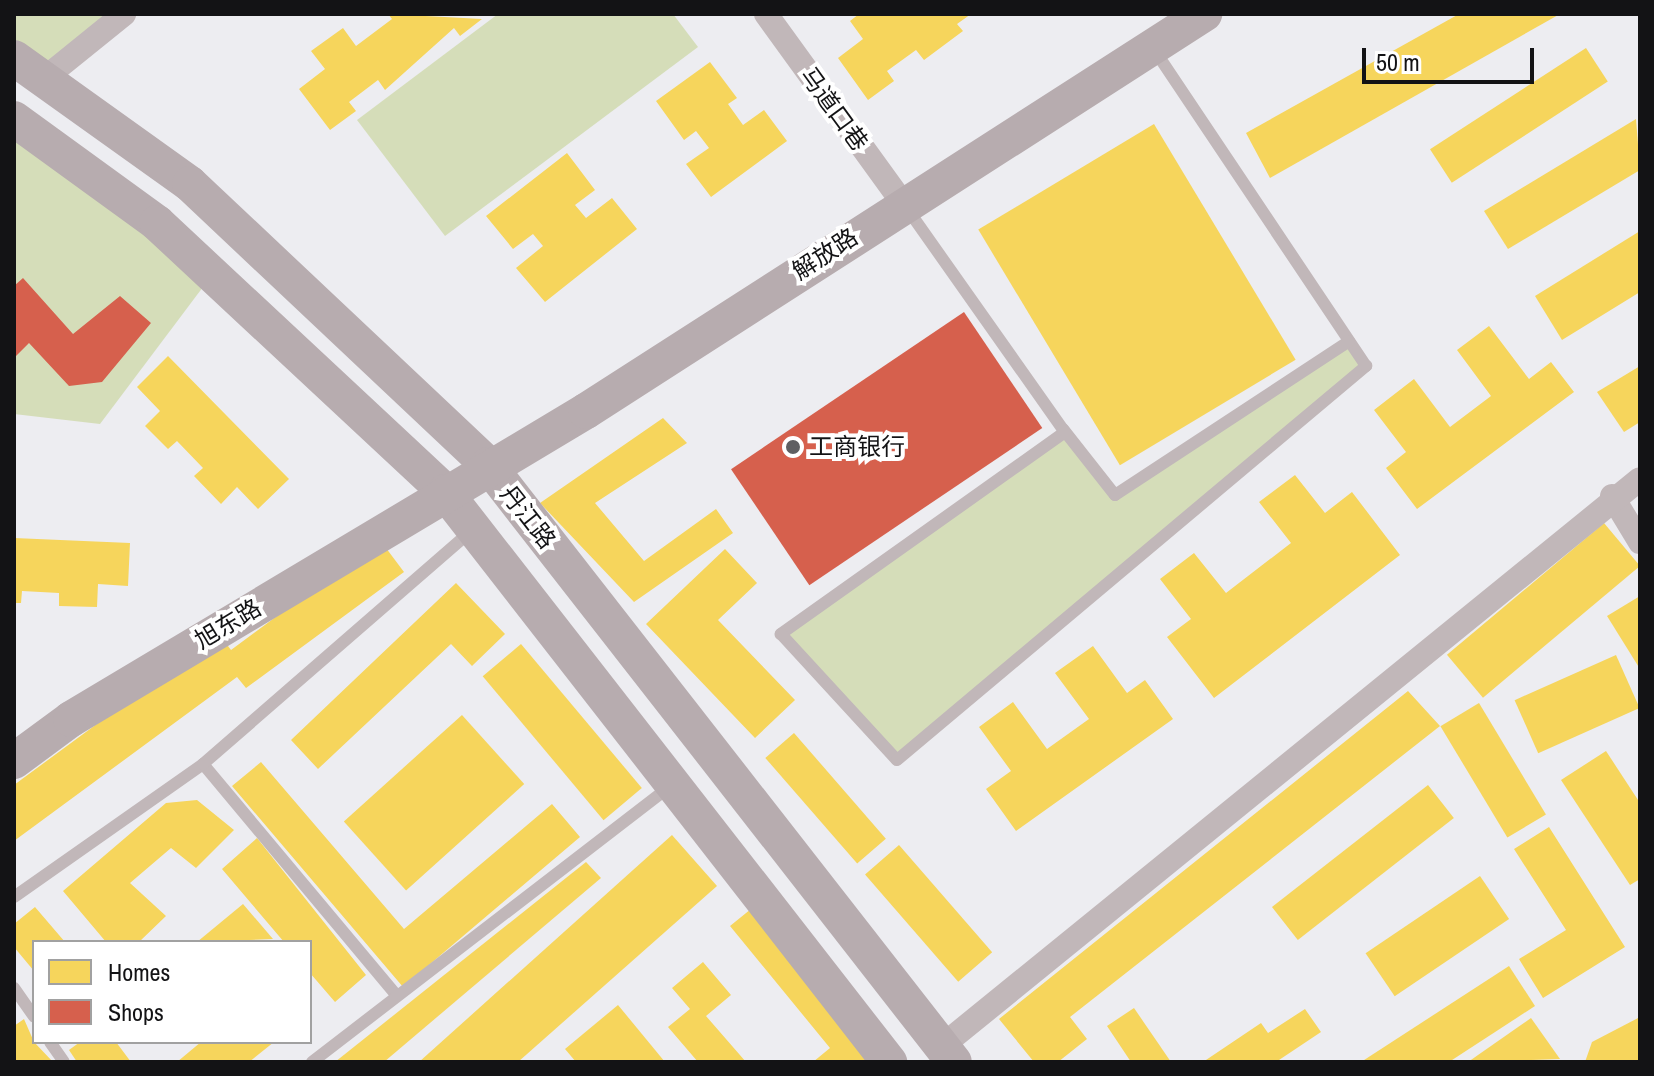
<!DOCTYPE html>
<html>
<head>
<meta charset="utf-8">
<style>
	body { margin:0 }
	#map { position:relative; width:1654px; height:1076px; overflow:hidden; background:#ededf1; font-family:"Archivo Narrow","Noto Sans SC",sans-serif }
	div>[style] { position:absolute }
	.green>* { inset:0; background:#d5ddb9 }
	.homes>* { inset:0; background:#f6d55c; transform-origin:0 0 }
	.shops>* { inset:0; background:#d6604d; transform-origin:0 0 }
	.lane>* { height:12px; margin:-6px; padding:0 6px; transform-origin:6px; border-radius:6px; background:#c1b7b9 }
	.street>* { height:24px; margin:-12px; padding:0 12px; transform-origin:12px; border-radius:12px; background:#c1b7b9 }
	.secondary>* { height:36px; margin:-18px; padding:0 18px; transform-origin:18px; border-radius:18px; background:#b7acaf }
	.dots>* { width:22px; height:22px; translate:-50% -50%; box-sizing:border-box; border:4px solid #fff; border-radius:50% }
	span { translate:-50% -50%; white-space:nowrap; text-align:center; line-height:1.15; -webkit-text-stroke:8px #fff; paint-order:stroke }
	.street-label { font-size:24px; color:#131315 }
	.poi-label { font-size:24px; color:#131315 }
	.left { translate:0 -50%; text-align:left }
	.frame { position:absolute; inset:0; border:16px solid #131315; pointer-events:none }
	.legend { position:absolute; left:32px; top:940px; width:280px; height:104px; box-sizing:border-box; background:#fff; border:2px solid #a1a1a1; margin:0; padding:10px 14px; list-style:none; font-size:24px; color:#131315 }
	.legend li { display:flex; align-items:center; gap:16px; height:40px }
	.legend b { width:40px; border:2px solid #a1a1a1 }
	.scale { position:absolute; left:1362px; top:48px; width:172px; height:36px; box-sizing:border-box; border:4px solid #131315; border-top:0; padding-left:10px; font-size:24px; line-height:28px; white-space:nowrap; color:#131315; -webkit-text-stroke:6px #fff; paint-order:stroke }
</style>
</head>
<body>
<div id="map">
	<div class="green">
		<i style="clip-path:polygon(14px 14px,124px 14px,45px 78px,14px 58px)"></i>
		<i style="clip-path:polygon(498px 14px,673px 14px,698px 47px,445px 236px,357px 120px)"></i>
		<i style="clip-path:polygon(14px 119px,212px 275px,100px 424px,14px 414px)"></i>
		<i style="clip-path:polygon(1349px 341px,1366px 366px,897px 760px,781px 634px,1065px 432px,1115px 494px)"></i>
	</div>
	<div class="homes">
		<i style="clip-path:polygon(388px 14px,482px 19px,460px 36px,454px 28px,385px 90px,378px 80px,349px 102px,356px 111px,330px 130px,299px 89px,325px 69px,311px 51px,343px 28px,356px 46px,392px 19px)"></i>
		<i style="clip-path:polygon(859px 14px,895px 16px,971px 14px,957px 24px,963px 31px,924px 60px,916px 50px,887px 71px,894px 81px,868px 100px,838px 58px,863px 39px,850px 21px)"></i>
		<i style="clip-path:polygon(1459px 14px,1560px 14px,1270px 178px,1246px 133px)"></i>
		<i style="left:1586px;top:48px;width:40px;height:186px;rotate:57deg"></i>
		<i style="clip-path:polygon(710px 62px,737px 98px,728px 104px,743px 125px,764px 110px,787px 141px,711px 197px,686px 164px,709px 148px,696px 131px,684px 140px,656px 101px)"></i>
		<i style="clip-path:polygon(1636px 119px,1640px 170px,1508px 249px,1484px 211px)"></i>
		<i style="left:1154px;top:124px;width:275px;height:205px;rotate:59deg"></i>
		<i style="clip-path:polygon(567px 153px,595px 190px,575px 205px,586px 218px,612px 198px,637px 229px,545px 302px,516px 268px,543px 246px,533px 234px,513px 249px,486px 216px)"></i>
		<i style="clip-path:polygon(1640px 231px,1640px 292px,1562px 340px,1535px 296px)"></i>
		<i style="clip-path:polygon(1489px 326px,1529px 379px,1551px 362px,1574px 392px,1417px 509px,1386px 468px,1406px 452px,1374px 410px,1414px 379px,1450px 427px,1491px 396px,1457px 350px)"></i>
		<i style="clip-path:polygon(168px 356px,289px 479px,258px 509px,237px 487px,221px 504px,194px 476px,203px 468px,177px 441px,168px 449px,145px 426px,160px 411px,137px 387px)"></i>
		<i style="clip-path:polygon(1640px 366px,1640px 422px,1624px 432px,1597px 392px)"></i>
		<i style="clip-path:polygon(663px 418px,687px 443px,595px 503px,644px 561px,716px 509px,733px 533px,634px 602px,540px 503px)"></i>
		<i style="clip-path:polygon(1295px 475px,1325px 513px,1352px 492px,1400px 555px,1214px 698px,1167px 637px,1191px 619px,1160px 579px,1194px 553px,1226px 593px,1291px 543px,1259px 502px)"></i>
		<i style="left:1604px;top:523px;width:56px;height:205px;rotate:50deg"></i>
		<i style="clip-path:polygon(14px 538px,130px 543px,128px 586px,98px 584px,97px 607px,59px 606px,59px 593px,22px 591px,21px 603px,14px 603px)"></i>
		<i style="clip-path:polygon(380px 540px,404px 572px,246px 688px,237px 677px,14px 841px,14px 785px,219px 634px,231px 650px)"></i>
		<i style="clip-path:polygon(725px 549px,757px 583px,718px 620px,795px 700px,755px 738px,646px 624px)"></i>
		<i style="clip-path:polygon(456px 583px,505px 634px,472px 666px,451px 644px,318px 769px,291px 740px)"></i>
		<i style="clip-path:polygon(1640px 596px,1640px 669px,1607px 616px)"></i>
		<i style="left:521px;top:644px;width:188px;height:50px;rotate:50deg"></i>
		<i style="clip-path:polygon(1093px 646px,1127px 693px,1145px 680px,1173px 719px,1016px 831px,986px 789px,1011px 771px,979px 727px,1013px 702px,1047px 749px,1089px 719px,1055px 673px)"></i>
		<i style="left:1616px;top:655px;width:58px;height:111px;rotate:66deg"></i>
		<i style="clip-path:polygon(1408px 691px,1440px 726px,1070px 1017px,1087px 1039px,1058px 1062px,1034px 1062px,999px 1019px)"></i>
		<i style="left:1479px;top:703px;width:130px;height:45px;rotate:59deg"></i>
		<i style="left:462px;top:715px;width:93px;height:159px;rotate:48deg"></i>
		<i style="left:794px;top:733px;width:140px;height:38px;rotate:49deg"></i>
		<i style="clip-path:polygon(1606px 751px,1640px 803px,1640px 879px,1630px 885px,1561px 780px)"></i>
		<i style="clip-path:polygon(261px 762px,404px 929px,552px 804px,580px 837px,403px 987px,232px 786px)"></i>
		<i style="left:1428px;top:785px;width:42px;height:198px;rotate:52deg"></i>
		<i style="clip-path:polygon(197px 800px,234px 830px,196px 868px,171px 848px,130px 883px,166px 916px,139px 942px,106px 942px,63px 891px,166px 803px)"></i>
		<i style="clip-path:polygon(1549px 827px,1625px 947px,1543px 998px,1519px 959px,1566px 930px,1514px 849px)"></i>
		<i style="clip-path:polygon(672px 835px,717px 886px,518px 1062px,419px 1062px)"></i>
		<i style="clip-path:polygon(257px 838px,366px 975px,335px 1002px,310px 973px,310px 942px,284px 942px,222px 869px)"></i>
		<i style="left:899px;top:845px;width:142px;height:45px;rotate:49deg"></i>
		<i style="clip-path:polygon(586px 862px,601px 878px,384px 1062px,335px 1062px)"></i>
		<i style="left:1480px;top:876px;width:52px;height:138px;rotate:56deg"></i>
		<i style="clip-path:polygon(243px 904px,273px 939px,197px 942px)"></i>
		<i style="clip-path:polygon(35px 907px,65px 942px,34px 942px,34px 971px,14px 947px,14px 924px)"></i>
		<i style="clip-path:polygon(751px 909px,876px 1062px,813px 1062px,830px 1048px,730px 926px)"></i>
		<i style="clip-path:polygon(703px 962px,731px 995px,706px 1016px,746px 1062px,698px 1062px,668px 1027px,690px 1009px,672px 988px)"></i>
		<i style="clip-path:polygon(1509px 966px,1535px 1006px,1449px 1062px,1361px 1062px)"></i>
		<i style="clip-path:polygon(618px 1005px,665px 1062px,576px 1062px,565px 1049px)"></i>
		<i style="clip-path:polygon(1134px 1008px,1171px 1062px,1131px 1062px,1107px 1026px)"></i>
		<i style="clip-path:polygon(1305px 1009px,1321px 1032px,1276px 1062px,1203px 1062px,1261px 1023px,1268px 1033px)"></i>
		<i style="clip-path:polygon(1640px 1017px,1640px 1062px,1585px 1062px,1592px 1042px)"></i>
		<i style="clip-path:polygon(1531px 1018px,1560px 1059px,1468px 1062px)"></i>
		<i style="clip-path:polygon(24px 1019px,34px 1042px,53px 1062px,14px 1062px,14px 1026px)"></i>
		<i style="clip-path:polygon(80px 1042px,116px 1042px,131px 1062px,77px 1062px,69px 1050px)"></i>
		<i style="clip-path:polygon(201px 1042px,274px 1042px,249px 1062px,177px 1062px)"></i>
	</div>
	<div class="shops">
		<i style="clip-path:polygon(23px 278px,73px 334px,120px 296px,151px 323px,102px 382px,69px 386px,29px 343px,14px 358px,14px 286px)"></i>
		<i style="left:964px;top:312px;width:140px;height:281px;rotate:56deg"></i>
	</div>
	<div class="lane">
		<i style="left:906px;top:207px;width:276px;rotate:54.8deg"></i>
		<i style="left:1065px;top:432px;width:349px;rotate:144.6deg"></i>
		<i style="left:781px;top:634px;width:171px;rotate:47.4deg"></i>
		<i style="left:897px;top:760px;width:613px;rotate:-40.03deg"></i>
		<i style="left:1366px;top:366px;width:381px;rotate:-123.8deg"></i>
		<i style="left:1063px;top:429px;width:84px;rotate:51.8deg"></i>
		<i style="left:1115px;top:495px;width:280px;rotate:-33.3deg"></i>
		<i style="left:203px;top:764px;width:302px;rotate:50.1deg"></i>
		<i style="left:14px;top:897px;width:231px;rotate:-35.1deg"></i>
		<i style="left:203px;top:764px;width:355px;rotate:-41deg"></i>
		<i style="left:14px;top:988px;width:35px;rotate:55deg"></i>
		<i style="left:50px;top:1042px;width:24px;rotate:55deg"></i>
		<i style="left:312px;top:1062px;width:452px;rotate:-37.6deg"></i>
	</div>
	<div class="street">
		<i style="left:766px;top:14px;width:233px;rotate:54.1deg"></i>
		<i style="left:45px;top:78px;width:102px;rotate:-39deg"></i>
		<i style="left:1612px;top:496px;width:54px;rotate:58.7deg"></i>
		<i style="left:942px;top:1046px;width:899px;rotate:-39.09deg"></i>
	</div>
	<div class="secondary">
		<i style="left:14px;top:58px;width:216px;rotate:35.6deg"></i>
		<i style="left:190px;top:184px;width:410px;rotate:43.3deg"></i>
		<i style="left:488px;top:465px;width:757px;rotate:52.03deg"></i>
		<i style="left:14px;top:119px;width:177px;rotate:36deg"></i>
		<i style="left:157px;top:223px;width:394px;rotate:43deg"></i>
		<i style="left:445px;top:492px;width:723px;rotate:52.08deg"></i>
		<i style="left:14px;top:761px;width:71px;rotate:-36.4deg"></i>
		<i style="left:71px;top:719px;width:600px;rotate:-30.88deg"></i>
		<i style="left:586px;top:411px;width:735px;rotate:-32.72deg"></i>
	</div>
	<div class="dots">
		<i style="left:793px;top:447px;background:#5f5f62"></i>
	</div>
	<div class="street-label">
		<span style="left:834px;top:109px;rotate:54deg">马道口巷</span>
		<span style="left:825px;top:254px;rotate:-33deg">解放路</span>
		<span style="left:528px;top:517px;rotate:52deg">丹江路</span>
		<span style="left:228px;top:624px;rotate:-31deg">旭东路</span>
	</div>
	<div class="poi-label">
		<span class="left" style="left:809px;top:447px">工商银行</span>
	</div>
	<div class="frame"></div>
	<ul class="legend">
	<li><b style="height:22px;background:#f6d55c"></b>Homes</li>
	<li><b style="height:22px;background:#d6604d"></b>Shops</li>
	</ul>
	<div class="scale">50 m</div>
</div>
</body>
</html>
